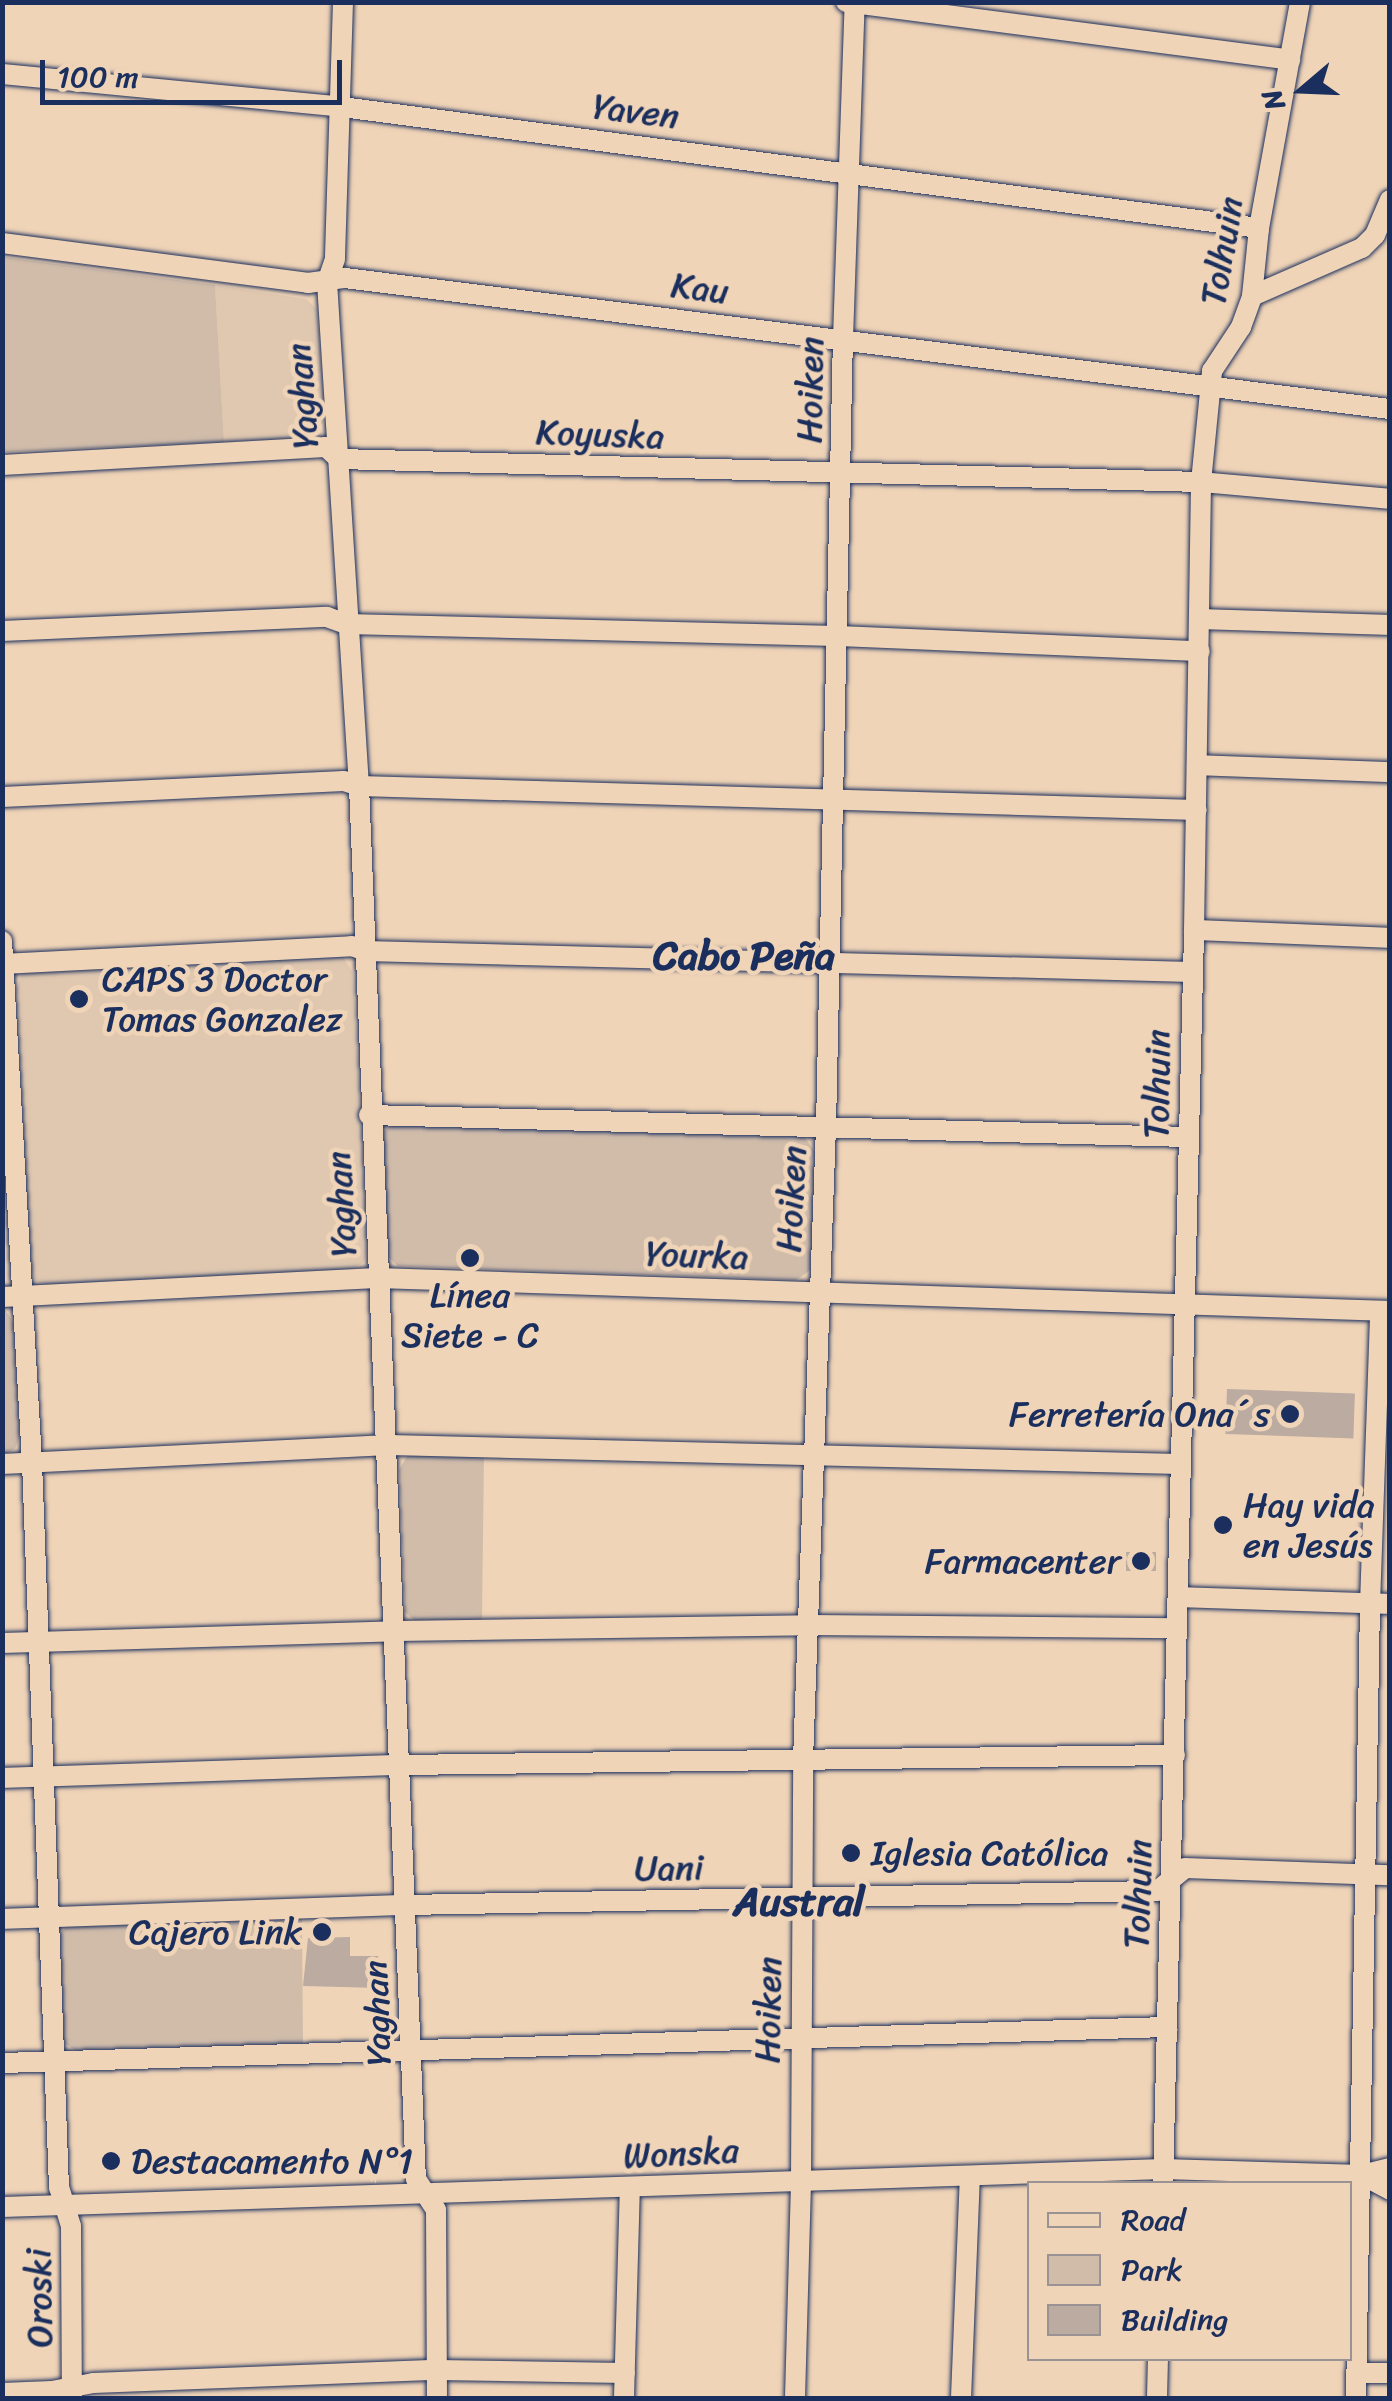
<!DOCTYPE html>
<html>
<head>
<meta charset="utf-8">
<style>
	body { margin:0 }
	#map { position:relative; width:1392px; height:2401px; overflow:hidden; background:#f0d4b7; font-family:Sriracha,sans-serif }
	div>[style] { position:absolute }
	.built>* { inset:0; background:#e0c8b0 }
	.green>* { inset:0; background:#d1bcaa }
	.building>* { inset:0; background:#bbaba1; transform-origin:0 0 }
	.roads { filter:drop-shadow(0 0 2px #1b2f5e) drop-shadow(0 0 2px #1b2f5e) }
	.minor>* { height:20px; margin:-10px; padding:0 10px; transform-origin:10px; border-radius:10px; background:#f0d4b7 }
	.dots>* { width:28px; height:28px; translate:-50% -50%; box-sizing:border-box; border:5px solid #f0d4b7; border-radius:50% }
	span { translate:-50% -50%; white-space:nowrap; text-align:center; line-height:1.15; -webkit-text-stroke:9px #f0d4b7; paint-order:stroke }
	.street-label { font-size:35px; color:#1b2f5e }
	.poi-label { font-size:35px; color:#1b2f5e }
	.left { translate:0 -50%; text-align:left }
	.right { translate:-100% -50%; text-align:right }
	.quarter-label { font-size:40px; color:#1b2f5e; font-weight:700 }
	.frame { position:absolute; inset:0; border:5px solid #1b2f5e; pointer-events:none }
	.legend { position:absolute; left:1027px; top:2181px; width:325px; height:180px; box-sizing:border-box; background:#f0d4b7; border:2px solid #9b9293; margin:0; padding:12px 18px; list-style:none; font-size:30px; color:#1b2f5e }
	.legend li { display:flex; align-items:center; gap:20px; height:50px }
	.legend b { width:50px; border:2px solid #9b9293 }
	.north { position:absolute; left:1252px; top:40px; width:100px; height:100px; -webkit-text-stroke:8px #f0d4b7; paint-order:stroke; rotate:251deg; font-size:28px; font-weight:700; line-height:40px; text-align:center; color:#1b2f5e }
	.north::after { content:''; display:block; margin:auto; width:35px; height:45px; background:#1b2f5e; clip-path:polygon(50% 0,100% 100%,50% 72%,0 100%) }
	.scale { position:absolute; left:40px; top:60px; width:302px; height:45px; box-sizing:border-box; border:5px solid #1b2f5e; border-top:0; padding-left:12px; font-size:30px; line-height:35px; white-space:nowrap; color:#1b2f5e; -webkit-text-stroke:8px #f0d4b7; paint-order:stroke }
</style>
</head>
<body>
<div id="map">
	<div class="built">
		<i style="clip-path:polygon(215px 285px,306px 299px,317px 309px,325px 419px,313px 438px,224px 442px)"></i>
		<i style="clip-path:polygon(342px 956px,353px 972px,367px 1250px,363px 1263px,350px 1269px,49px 1286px,36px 1281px,30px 1269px,17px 989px,21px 976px,27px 972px)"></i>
	</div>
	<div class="green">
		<i style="clip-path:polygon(3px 257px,215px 285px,224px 442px,3px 452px)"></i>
		<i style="clip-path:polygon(392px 1123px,803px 1135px,815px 1152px,812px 1269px,796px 1280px,398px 1266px,388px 1257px,383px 1133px)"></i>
		<i style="clip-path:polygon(3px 1307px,14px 1323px,20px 1436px,15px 1449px,3px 1455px)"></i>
		<i style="clip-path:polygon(409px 1453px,484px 1454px,482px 1620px,415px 1621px,405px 1612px,399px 1470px)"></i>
		<i style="clip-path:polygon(302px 1919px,303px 2045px,78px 2052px,61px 2041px,57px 1937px,66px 1927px)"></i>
	</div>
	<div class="building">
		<i style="left:1227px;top:1389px;width:128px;height:45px;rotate:2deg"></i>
		<i style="left:1126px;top:1552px;width:30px;height:19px"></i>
		<i style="clip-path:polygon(350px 1937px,350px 1956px,378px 1956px,379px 1988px,303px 1986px,308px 1938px)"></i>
	</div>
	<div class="roads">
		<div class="minor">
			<i style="left:343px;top:2px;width:257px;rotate:91.8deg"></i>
			<i style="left:335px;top:259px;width:24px;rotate:109deg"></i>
			<i style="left:327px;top:282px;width:505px;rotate:86.37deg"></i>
			<i style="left:359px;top:786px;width:1394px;rotate:87.66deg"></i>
			<i style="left:416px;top:2179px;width:37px;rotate:57deg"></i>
			<i style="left:436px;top:2210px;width:188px;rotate:89.7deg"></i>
			<i style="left:846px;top:2px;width:448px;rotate:7.4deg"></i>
			<i style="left:2px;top:74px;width:342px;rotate:5.5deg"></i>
			<i style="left:342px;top:107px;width:925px;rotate:7.52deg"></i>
			<i style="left:2px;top:243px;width:309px;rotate:7.4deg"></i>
			<i style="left:308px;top:283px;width:37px;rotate:-8deg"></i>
			<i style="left:345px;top:278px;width:1053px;rotate:7.15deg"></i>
			<i style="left:1252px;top:296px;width:120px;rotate:-23.6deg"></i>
			<i style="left:1362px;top:248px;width:18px;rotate:-45deg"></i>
			<i style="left:1375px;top:235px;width:38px;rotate:-67deg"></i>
			<i style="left:2px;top:465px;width:324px;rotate:-3.2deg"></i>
			<i style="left:326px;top:447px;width:18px;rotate:43deg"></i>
			<i style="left:339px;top:459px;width:862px;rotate:1.53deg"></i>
			<i style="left:1201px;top:482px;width:190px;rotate:5.1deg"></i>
			<i style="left:1201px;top:619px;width:189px;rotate:1.8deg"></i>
			<i style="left:2px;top:631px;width:325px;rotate:-2.5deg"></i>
			<i style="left:327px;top:617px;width:20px;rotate:20deg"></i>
			<i style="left:346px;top:624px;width:491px;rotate:1.4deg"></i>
			<i style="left:837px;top:636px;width:363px;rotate:2.4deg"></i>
			<i style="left:1197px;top:765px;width:193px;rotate:2.1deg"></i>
			<i style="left:2px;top:797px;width:342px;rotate:-2.7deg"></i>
			<i style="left:344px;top:781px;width:16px;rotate:18deg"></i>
			<i style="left:359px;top:786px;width:838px;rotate:1.64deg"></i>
			<i style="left:1194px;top:930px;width:196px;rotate:2.3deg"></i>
			<i style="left:2px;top:941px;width:522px;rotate:86.7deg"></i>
			<i style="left:32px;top:1462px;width:726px;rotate:87.87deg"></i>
			<i style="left:59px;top:2187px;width:41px;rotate:72.9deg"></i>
			<i style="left:71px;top:2226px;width:172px;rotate:89.7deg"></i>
			<i style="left:2px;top:964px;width:350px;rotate:-2.9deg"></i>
			<i style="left:352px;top:946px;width:14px;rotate:21deg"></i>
			<i style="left:365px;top:951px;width:827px;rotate:1.45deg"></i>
			<i style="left:369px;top:1115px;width:819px;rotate:1.54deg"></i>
			<i style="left:2px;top:1297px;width:375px;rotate:-2.9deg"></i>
			<i style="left:377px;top:1278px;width:1014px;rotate:1.87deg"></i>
			<i style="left:2px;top:1464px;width:387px;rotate:-2.8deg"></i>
			<i style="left:389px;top:1445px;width:791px;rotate:1.38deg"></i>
			<i style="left:1179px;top:1597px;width:211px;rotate:1.9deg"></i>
			<i style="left:2px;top:1643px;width:394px;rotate:-1.7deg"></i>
			<i style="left:396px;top:1631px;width:414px;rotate:-0.8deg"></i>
			<i style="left:810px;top:1625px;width:367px;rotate:0.5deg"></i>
			<i style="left:2px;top:1778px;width:398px;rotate:-1.9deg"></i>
			<i style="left:400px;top:1765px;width:775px;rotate:-0.74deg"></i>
			<i style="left:2px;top:1919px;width:403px;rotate:-2deg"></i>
			<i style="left:405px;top:1905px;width:752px;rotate:-1.07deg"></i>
			<i style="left:1157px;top:1891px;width:36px;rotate:-39deg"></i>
			<i style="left:1185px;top:1868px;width:205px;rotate:2deg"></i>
			<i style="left:2px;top:2063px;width:1166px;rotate:-1.77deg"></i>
			<i style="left:1390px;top:2168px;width:29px;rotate:166deg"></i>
			<i style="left:1362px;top:2175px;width:32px;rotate:28deg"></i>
			<i style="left:1163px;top:2184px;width:1254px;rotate:-88.58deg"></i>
			<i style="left:1194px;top:930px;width:448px;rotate:-89.1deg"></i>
			<i style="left:1201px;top:482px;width:112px;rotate:-84.3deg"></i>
			<i style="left:1212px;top:371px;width:53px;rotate:-56.6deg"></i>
			<i style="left:1241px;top:327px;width:33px;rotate:-70deg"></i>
			<i style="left:1252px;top:296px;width:68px;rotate:-84.1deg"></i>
			<i style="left:1259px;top:228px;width:230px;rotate:-79.7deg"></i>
			<i style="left:2px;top:2207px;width:1162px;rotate:-1.87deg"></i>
			<i style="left:1163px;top:2169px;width:199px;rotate:1.7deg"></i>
			<i style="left:1357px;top:2373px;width:33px"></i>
			<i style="left:2px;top:2393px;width:50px;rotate:-2.3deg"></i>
			<i style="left:52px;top:2391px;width:42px;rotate:-11deg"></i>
			<i style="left:93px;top:2383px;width:344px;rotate:-2.2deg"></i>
			<i style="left:437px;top:2370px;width:188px;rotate:0.9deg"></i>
			<i style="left:624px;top:2398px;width:209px;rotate:-88.4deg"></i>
			<i style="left:795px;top:2398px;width:218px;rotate:-88.4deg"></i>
			<i style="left:801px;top:2180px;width:420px;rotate:-89.7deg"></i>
			<i style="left:803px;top:1760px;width:633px;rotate:-87.92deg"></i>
			<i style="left:826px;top:1127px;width:789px;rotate:-88.77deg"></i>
			<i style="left:843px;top:338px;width:336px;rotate:-88deg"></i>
			<i style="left:961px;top:2398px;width:222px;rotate:-87.7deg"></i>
			<i style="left:1157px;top:2398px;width:40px;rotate:-88.6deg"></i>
			<i style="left:1356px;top:2398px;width:794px;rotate:-88.99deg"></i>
			<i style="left:1370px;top:1604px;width:293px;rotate:-88deg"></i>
		</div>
	</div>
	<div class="dots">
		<i style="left:79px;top:999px;background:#1b2f5e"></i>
		<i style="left:470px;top:1258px;background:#1b2f5e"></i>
		<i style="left:1290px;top:1414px;background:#1b2f5e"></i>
		<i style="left:1223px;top:1525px;background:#1b2f5e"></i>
		<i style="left:1141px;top:1561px;background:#1b2f5e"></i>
		<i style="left:851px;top:1853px;background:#1b2f5e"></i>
		<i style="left:322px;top:1932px;background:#1b2f5e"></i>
		<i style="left:111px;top:2161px;background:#1b2f5e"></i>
	</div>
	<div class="street-label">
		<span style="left:636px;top:111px;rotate:7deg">Yaven</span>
		<span style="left:1222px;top:251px;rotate:-80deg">Tolhuin</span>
		<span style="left:700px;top:288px;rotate:7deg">Kau</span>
		<span style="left:810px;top:390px;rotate:-89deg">Hoiken</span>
		<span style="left:302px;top:396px;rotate:-94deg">Yaghan</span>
		<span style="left:600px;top:434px;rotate:2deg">Koyuska</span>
		<span style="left:1157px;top:1084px;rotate:-89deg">Tolhuin</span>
		<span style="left:791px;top:1199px;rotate:-87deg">Hoiken</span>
		<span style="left:341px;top:1204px;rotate:-93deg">Yaghan</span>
		<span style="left:697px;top:1255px;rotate:2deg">Yourka</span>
		<span style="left:669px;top:1868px;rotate:-1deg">Uani</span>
		<span style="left:1138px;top:1894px;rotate:-88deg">Tolhuin</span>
		<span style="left:768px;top:2010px;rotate:-89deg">Hoiken</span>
		<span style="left:377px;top:2013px;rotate:-92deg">Yaghan</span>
		<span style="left:681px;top:2153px;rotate:-3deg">Wonska</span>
		<span style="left:39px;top:2298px;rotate:-91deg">Oroski</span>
	</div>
	<div class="poi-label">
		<span class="left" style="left:102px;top:999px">CAPS 3 Doctor<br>Tomas Gonzalez</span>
		<span style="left:470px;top:1315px">Línea<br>Siete - C</span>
		<span class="right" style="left:1270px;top:1414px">Ferretería Ona´s</span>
		<span class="left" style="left:1243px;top:1525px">Hay vida<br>en Jesús</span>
		<span class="right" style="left:1121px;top:1561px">Farmacenter</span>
		<span class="left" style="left:871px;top:1853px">Iglesia Católica</span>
		<span class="right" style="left:302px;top:1932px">Cajero Link</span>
		<span class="left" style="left:131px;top:2161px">Destacamento N°1</span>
	</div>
	<div class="quarter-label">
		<span style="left:744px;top:956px">Cabo Peña</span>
		<span style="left:799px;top:1902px">Austral</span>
	</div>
	<div class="frame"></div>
	<ul class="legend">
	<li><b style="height:12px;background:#f0d4b7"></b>Road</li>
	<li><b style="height:28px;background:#d1bcaa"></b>Park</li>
	<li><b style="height:28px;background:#bbaba1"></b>Building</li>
	</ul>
	<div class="north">N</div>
	<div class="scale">100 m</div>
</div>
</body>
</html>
